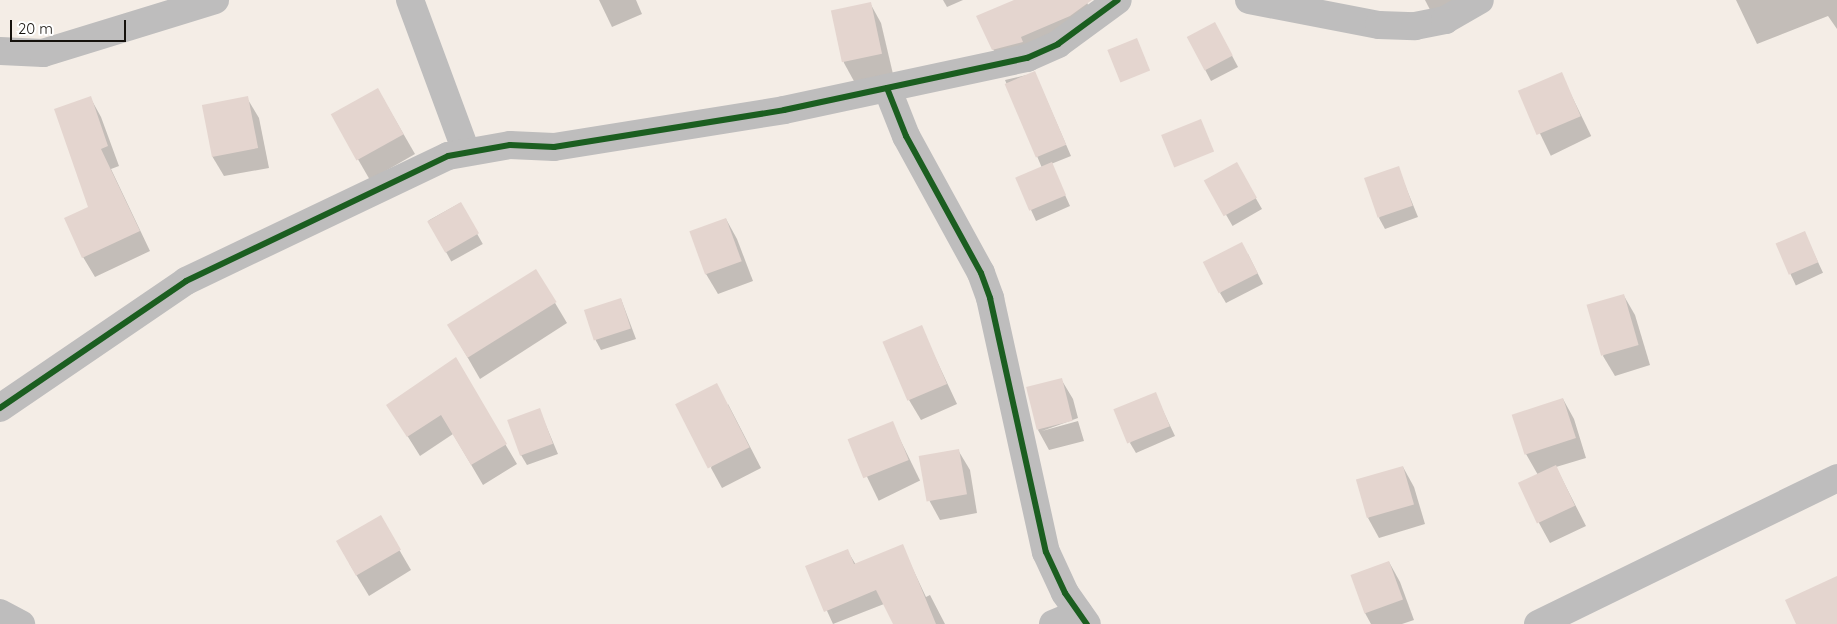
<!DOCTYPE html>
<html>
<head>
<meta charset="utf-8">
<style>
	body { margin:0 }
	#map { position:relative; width:1837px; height:624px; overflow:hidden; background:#f4ede6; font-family:Quicksand,sans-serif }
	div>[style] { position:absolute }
	.shadow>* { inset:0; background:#0003; transform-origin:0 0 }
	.building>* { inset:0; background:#e4d5cf; transform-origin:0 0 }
	.minor>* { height:28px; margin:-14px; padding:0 14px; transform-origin:14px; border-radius:14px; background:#bebdbd }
	.tertiary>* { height:28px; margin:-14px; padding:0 14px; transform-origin:14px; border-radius:14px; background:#bebdbd }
	.cycleway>* { height:6px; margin:-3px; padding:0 3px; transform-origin:3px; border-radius:3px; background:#1b5e20 }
	span { translate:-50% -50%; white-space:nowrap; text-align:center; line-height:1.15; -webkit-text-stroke:4.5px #fff; paint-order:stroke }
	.scale { position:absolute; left:10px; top:20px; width:116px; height:22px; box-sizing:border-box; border:2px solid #15110c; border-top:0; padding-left:6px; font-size:15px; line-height:18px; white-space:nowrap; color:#15110c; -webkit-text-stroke:4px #fff; paint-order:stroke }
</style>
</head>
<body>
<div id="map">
	<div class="shadow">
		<i style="clip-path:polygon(599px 0,636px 0,642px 14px,612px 27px)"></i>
		<i style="clip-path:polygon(943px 0,963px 0,947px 7px)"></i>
		<i style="clip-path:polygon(1017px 0,1086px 0,1092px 14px,999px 60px,993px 49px)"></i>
		<i style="clip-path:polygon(1425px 0,1472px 0,1439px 27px)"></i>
		<i style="clip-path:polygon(1736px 0,1837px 0,1837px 29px,1828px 16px,1757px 44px)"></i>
		<i style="clip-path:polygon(870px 3px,881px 23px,893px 74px,855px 83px,844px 63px,832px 12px)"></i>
		<i style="clip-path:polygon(1220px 33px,1238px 67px,1211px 81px,1188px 37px)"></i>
		<i style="clip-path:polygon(1035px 73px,1071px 156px,1051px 164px,1070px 206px,1036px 221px,1017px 179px,1042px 168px,1005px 80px)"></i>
		<i style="left:1561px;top:74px;width:69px;height:45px;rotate:64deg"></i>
		<i style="left:378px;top:90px;width:74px;height:52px;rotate:60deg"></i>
		<i style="clip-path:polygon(90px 97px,101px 117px,119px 166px,111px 169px,150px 251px,95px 277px,83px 257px,90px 208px)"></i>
		<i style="clip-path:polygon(247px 98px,259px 118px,269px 168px,224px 176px,212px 156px)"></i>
		<i style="left:1236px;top:164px;width:52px;height:34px;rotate:60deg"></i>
		<i style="clip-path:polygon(1398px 168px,1418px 217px,1385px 229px,1379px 218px)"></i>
		<i style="left:460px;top:203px;width:47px;height:36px;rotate:61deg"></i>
		<i style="clip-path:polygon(726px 219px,737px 239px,753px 281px,718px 294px,706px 274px,691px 232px)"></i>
		<i style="left:1804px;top:232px;width:45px;height:30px;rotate:65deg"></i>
		<i style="clip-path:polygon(1248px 254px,1263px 284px,1226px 303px,1220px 293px)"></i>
		<i style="clip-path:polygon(536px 271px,567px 323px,480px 379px,461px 346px)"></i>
		<i style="clip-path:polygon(1624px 296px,1635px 315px,1650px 365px,1615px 376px,1603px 356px)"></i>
		<i style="clip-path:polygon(621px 299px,636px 339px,601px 350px,595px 339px)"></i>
		<i style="clip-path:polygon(921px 327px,957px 404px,921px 420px,909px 400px)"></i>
		<i style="clip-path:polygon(455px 359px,517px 464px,483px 485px,453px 434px,420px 456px,388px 405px)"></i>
		<i style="clip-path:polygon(1061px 379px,1073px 399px,1078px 418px,1042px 431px,1078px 421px,1084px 441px,1049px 450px,1038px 430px)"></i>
		<i style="clip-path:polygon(1155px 394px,1175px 436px,1136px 453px,1130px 443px)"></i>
		<i style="clip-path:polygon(1563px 399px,1574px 419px,1586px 458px,1556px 467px,1586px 526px,1550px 543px,1539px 523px,1538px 475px,1526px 454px)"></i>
		<i style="clip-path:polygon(728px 404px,761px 468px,722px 488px,711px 468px)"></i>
		<i style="clip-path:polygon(539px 409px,558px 454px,527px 465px,521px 455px)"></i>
		<i style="left:892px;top:423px;width:64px;height:46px;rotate:64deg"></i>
		<i style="clip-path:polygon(958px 450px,970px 470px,977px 513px,940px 520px,929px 500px)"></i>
		<i style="clip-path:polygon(1403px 467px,1414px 487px,1425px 524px,1379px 538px,1368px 518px)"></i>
		<i style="clip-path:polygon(380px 517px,411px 570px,369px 596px,349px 563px)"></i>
		<i style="clip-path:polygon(902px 546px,926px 597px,930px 595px,945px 624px,894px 624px,884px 604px,833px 624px,807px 567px,847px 550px,856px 565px)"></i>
		<i style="clip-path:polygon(1389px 562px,1400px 582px,1414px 620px,1402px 624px,1371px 624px,1365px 613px)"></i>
	</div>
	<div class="building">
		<i style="clip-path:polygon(1014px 0,1092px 0,1070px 16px,1021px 37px,1023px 42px,992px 50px,976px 16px)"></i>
		<i style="left:871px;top:2px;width:53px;height:41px;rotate:78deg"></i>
		<i style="left:1215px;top:22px;width:38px;height:32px;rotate:62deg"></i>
		<i style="left:1137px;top:38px;width:35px;height:32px;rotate:68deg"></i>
		<i style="left:1035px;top:71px;width:80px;height:33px;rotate:67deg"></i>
		<i style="left:1562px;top:72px;width:48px;height:48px;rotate:67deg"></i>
		<i style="left:378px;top:88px;width:53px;height:54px;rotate:61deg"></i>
		<i style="clip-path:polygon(91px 96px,108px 146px,101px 149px,140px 231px,82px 258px,64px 218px,88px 207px,54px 109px)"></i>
		<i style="left:248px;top:96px;width:53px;height:47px;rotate:79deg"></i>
		<i style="left:1201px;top:119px;width:35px;height:43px;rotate:68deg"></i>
		<i style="left:1052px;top:162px;width:36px;height:40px;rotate:67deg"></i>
		<i style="left:1237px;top:162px;width:41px;height:38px;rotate:61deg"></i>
		<i style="left:1399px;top:166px;width:42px;height:37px;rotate:71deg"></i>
		<i style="left:461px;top:202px;width:36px;height:39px;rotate:60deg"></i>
		<i style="left:726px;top:218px;width:46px;height:39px;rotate:70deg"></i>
		<i style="left:1805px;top:231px;width:34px;height:32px;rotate:67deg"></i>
		<i style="left:1242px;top:242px;width:35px;height:44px;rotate:63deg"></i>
		<i style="left:536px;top:269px;width:39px;height:105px;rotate:58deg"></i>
		<i style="left:1624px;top:294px;width:53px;height:39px;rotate:74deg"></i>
		<i style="left:621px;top:298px;width:32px;height:39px;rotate:72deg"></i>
		<i style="left:922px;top:325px;width:64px;height:43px;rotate:67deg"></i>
		<i style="clip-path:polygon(456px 357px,507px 444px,471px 465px,441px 415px,407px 437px,386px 405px)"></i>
		<i style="left:1062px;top:378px;width:44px;height:37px;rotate:76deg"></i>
		<i style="left:717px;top:383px;width:72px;height:47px;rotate:63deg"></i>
		<i style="left:1156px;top:392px;width:37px;height:46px;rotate:68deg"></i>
		<i style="left:1563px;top:398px;width:42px;height:54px;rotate:72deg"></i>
		<i style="left:540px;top:408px;width:38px;height:35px;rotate:70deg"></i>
		<i style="left:893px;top:421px;width:42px;height:49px;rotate:68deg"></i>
		<i style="left:959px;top:449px;width:46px;height:41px;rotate:80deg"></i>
		<i style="left:1556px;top:465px;width:45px;height:42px;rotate:65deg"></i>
		<i style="left:1403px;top:466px;width:40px;height:49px;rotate:74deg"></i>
		<i style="left:381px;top:515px;width:40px;height:52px;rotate:60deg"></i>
		<i style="clip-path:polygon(903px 544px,936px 624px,893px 624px,876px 590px,824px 612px,805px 566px,848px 549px,854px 564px)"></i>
		<i style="left:1389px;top:561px;width:41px;height:41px;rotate:70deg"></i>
		<i style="clip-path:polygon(1837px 576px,1837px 624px,1796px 624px,1785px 600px)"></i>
	</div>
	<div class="minor">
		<i style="left:410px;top:0;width:161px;rotate:69.7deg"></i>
		<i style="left:1249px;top:0;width:132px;rotate:10.9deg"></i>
		<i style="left:1379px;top:25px;width:36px;rotate:2deg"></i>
		<i style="left:1415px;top:26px;width:31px;rotate:-11deg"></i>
		<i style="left:1445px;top:20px;width:40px;rotate:-29.7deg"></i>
		<i style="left:0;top:51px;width:43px;rotate:2.7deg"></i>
		<i style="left:43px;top:53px;width:180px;rotate:-17.1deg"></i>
		<i style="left:887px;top:88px;width:52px;rotate:68.4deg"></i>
		<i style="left:906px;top:136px;width:156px;rotate:61.3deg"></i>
		<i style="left:981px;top:273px;width:27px;rotate:70deg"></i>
		<i style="left:990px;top:298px;width:260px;rotate:77.6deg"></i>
		<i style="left:1046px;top:552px;width:45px;rotate:65.1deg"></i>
		<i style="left:1065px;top:593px;width:38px;rotate:55deg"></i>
		<i style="left:0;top:408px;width:225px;rotate:-34.3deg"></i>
		<i style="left:186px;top:281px;width:290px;rotate:-25.5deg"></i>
		<i style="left:448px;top:156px;width:63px;rotate:-10.1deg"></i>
		<i style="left:510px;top:145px;width:44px;rotate:2.6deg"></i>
		<i style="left:554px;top:147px;width:233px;rotate:-9.1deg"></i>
		<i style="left:784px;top:110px;width:249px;rotate:-12.1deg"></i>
		<i style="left:1027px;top:58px;width:34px;rotate:-24deg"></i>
		<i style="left:1058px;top:44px;width:74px;rotate:-36.3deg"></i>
		<i style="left:1053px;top:624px;width:28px;rotate:-23deg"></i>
		<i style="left:1538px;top:624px;width:333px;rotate:-26deg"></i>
	</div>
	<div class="tertiary">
		<i style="left:0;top:613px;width:24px;rotate:28deg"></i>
	</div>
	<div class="cycleway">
		<i style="left:887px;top:88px;width:52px;rotate:68.4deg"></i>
		<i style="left:906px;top:136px;width:156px;rotate:61.3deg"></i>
		<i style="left:981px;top:273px;width:27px;rotate:70deg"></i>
		<i style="left:990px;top:298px;width:260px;rotate:77.6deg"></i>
		<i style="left:1046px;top:552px;width:45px;rotate:65.1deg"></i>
		<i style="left:1065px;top:593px;width:38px;rotate:55deg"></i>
		<i style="left:0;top:408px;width:225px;rotate:-34.3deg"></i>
		<i style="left:186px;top:281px;width:290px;rotate:-25.5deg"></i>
		<i style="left:448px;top:156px;width:63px;rotate:-10.1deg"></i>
		<i style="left:510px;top:145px;width:44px;rotate:2.6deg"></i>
		<i style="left:554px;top:147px;width:233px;rotate:-9.1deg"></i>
		<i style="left:784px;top:110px;width:249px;rotate:-12.1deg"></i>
		<i style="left:1027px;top:58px;width:34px;rotate:-24deg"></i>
		<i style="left:1058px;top:44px;width:74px;rotate:-36.3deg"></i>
	</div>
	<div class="scale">20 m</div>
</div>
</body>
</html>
